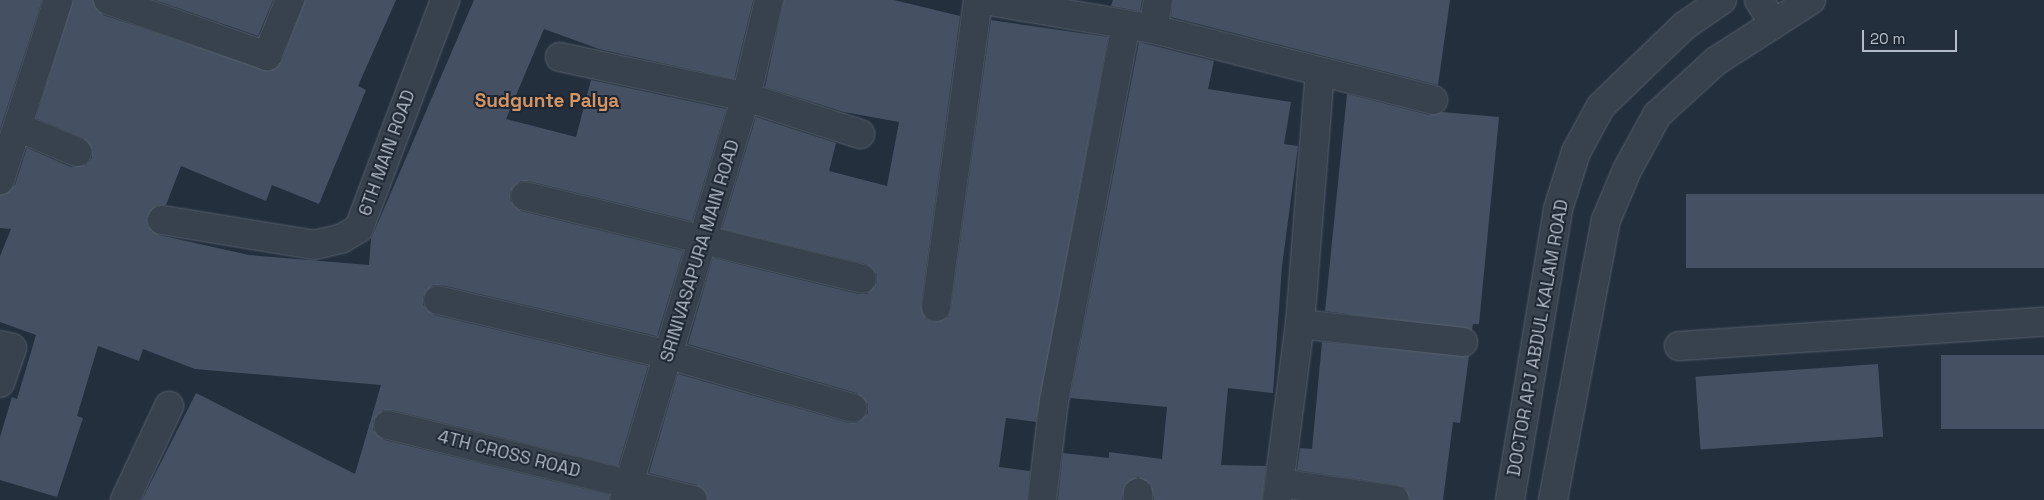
<!DOCTYPE html>
<html>
<head>
<meta charset="utf-8">
<style>
	body { margin:0 }
	#map { position:relative; width:2044px; height:500px; overflow:hidden; background:#242f3e; font-family:"Space Grotesk",sans-serif }
	div>[style] { position:absolute }
	.building>* { inset:0; background:#455162; transform-origin:0 0 }
	.roads { filter:drop-shadow(0 0 1px #565f6c) drop-shadow(0 0 1px #565f6c) }
	.minor>* { height:28px; margin:-14px; padding:0 14px; transform-origin:14px; border-radius:14px; background:#38414e }
	span { translate:-50% -50%; white-space:nowrap; text-align:center; line-height:1.15; -webkit-text-stroke:4px #1d2633; paint-order:stroke }
	.street-label { font-size:18px; color:#b4bcc9 }
	.neighbourhood-label { font-size:19px; color:#d59563; font-weight:700 }
	.scale { position:absolute; left:1862px; top:30px; width:95px; height:22px; box-sizing:border-box; border:2px solid #b4bcc9; border-top:0; padding-left:6px; font-size:15px; line-height:18px; white-space:nowrap; color:#b4bcc9; -webkit-text-stroke:4px #1d2633; paint-order:stroke }
</style>
</head>
<body>
<div id="map">
	<div class="building">
		<i style="clip-path:polygon(0 0,42px 0,0 129px)"></i>
		<i style="clip-path:polygon(73px 0,93px 0,103px 15px,269px 71px,281px 62px,305px 0,396px 0,358px 86px,366px 90px,319px 204px,272px 185px,266px 201px,181px 166px,166px 205px,156px 206px,147px 218px,148px 226px,159px 235px,249px 255px,369px 265px,371px 239px,474px 0,753px 0,734px 79px,599px 49px,544px 29px,506px 119px,576px 137px,591px 80px,726px 109px,692px 221px,529px 181px,520px 181px,510px 192px,510px 201px,521px 211px,683px 251px,657px 336px,442px 285px,433px 285px,423px 296px,423px 305px,434px 315px,648px 366px,618px 466px,392px 410px,383px 410px,373px 421px,373px 430px,384px 440px,609px 495px,609px 500px,142px 500px,196px 393px,355px 474px,381px 385px,195px 369px,143px 349px,139px 361px,98px 346px,77px 416px,83px 418px,57px 497px,0 480px,0 437px,12px 397px,17px 399px,36px 335px,0 322px,0 256px,11px 229px,0 228px,0 195px,15px 185px,27px 148px,71px 167px,86px 165px,92px 158px,92px 150px,83px 138px,36px 118px)"></i>
		<i style="clip-path:polygon(155px 0,273px 0,258px 36px)"></i>
		<i style="clip-path:polygon(784px 0,894px 0,960px 16px,921px 305px,926px 319px,934px 322px,948px 317px,951px 309px,991px 20px,1108px 37px,1036px 422px,1006px 418px,999px 467px,1030px 471px,1027px 500px,708px 500px,697px 485px,649px 473px,678px 374px,849px 423px,857px 423px,868px 413px,868px 404px,857px 393px,688px 344px,713px 258px,858px 294px,867px 294px,877px 283px,877px 274px,866px 264px,722px 229px,756px 117px,836px 143px,829px 171px,887px 186px,899px 122px,844px 112px,765px 87px)"></i>
		<i style="clip-path:polygon(1113px 0,1142px 0,1140px 11px,1111px 6px)"></i>
		<i style="clip-path:polygon(1173px 0,1450px 0,1438px 85px,1171px 17px)"></i>
		<i style="clip-path:polygon(1139px 42px,1214px 61px,1208px 89px,1291px 102px,1284px 144px,1298px 146px,1282px 266px,1273px 393px,1228px 388px,1221px 465px,1266px 466px,1262px 500px,1154px 500px,1151px 485px,1138px 477px,1125px 485px,1122px 500px,1058px 500px,1063px 453px,1109px 458px,1109px 452px,1162px 459px,1167px 407px,1070px 398px)"></i>
		<i style="clip-path:polygon(1347px 94px,1429px 115px,1442px 112px,1499px 117px,1479px 324px,1473px 324px,1472px 330px,1325px 311px)"></i>
		<i style="left:2044px;top:194px;width:74px;height:358px;rotate:90deg"></i>
		<i style="clip-path:polygon(1322px 342px,1469px 356px,1460px 423px,1453px 422px,1443px 500px,1410px 500px,1405px 488px,1397px 485px,1297px 470px,1300px 448px,1312px 449px)"></i>
		<i style="left:2044px;top:355px;width:74px;height:103px;rotate:90deg"></i>
		<i style="left:1878px;top:364px;width:73px;height:183px;rotate:86deg"></i>
	</div>
	<div class="roads">
		<div class="minor">
			<i style="left:108px;top:0;width:169px;rotate:19.4deg"></i>
			<i style="left:267px;top:56px;width:61px;rotate:-67.7deg"></i>
			<i style="left:984px;top:0;width:171px;rotate:9.7deg"></i>
			<i style="left:1153px;top:29px;width:289px;rotate:14.2deg"></i>
			<i style="left:1759px;top:0;width:28px;rotate:58deg"></i>
			<i style="left:1153px;top:29px;width:29px;rotate:-80deg"></i>
			<i style="left:560px;top:57px;width:190px;rotate:12.1deg"></i>
			<i style="left:746px;top:97px;width:120px;rotate:18deg"></i>
			<i style="left:20px;top:128px;width:62px;rotate:22.8deg"></i>
			<i style="left:0;top:180px;width:189px;rotate:-72.1deg"></i>
			<i style="left:525px;top:196px;width:347px;rotate:13.8deg"></i>
			<i style="left:162px;top:220px;width:154px;rotate:9.3deg"></i>
			<i style="left:314px;top:245px;width:28px;rotate:-13deg"></i>
			<i style="left:341px;top:239px;width:21px;rotate:-31deg"></i>
			<i style="left:359px;top:228px;width:244px;rotate:-69.3deg"></i>
			<i style="left:438px;top:300px;width:237px;rotate:13.4deg"></i>
			<i style="left:669px;top:355px;width:191px;rotate:16.1deg"></i>
			<i style="left:936px;top:307px;width:310px;rotate:-82.2deg"></i>
			<i style="left:1300px;top:324px;width:164px;rotate:6.3deg"></i>
			<i style="left:0;top:345px;width:12px;rotate:14deg"></i>
			<i style="left:12px;top:348px;width:37px;rotate:109deg"></i>
			<i style="left:1679px;top:346px;width:366px;rotate:-3.8deg"></i>
			<i style="left:388px;top:425px;width:314px;rotate:13.8deg"></i>
			<i style="left:1280px;top:483px;width:116px;rotate:8.4deg"></i>
			<i style="left:1138px;top:493px;width:7px;rotate:90deg"></i>
			<i style="left:125px;top:500px;width:104px;rotate:-64.9deg"></i>
			<i style="left:624px;top:500px;width:421px;rotate:-73.2deg"></i>
			<i style="left:746px;top:97px;width:100px;rotate:-76.7deg"></i>
			<i style="left:1042px;top:500px;width:100px;rotate:-83.1deg"></i>
			<i style="left:1054px;top:401px;width:383px;rotate:-79.2deg"></i>
			<i style="left:1277px;top:500px;width:177px;rotate:-82.6deg"></i>
			<i style="left:1300px;top:324px;width:253px;rotate:-85.5deg"></i>
			<i style="left:1510px;top:500px;width:295px;rotate:-80.6deg"></i>
			<i style="left:1558px;top:209px;width:60px;rotate:-72.5deg"></i>
			<i style="left:1576px;top:152px;width:52px;rotate:-61.5deg"></i>
			<i style="left:1601px;top:106px;width:115px;rotate:-43.9deg"></i>
			<i style="left:1684px;top:26px;width:46px;rotate:-34.4deg"></i>
			<i style="left:1553px;top:500px;width:285px;rotate:-79.3deg"></i>
			<i style="left:1606px;top:220px;width:54px;rotate:-67.2deg"></i>
			<i style="left:1627px;top:170px;width:63px;rotate:-61.4deg"></i>
			<i style="left:1657px;top:115px;width:80px;rotate:-42.5deg"></i>
			<i style="left:1716px;top:61px;width:113px;rotate:-32.7deg"></i>
		</div>
	</div>
	<div class="street-label">
		<span style="left:387px;top:153px;rotate:-70deg">6TH MAIN ROAD</span>
		<span style="left:700px;top:251px;rotate:-73deg">SRINIVASAPURA MAIN ROAD</span>
		<span style="left:1538px;top:338px;rotate:-80deg">DOCTOR APJ ABDUL KALAM ROAD</span>
		<span style="left:509px;top:454px;rotate:14deg">4TH CROSS ROAD</span>
	</div>
	<div class="neighbourhood-label">
		<span style="left:547px;top:101px">Sudgunte Palya</span>
	</div>
	<div class="scale">20 m</div>
</div>
</body>
</html>
